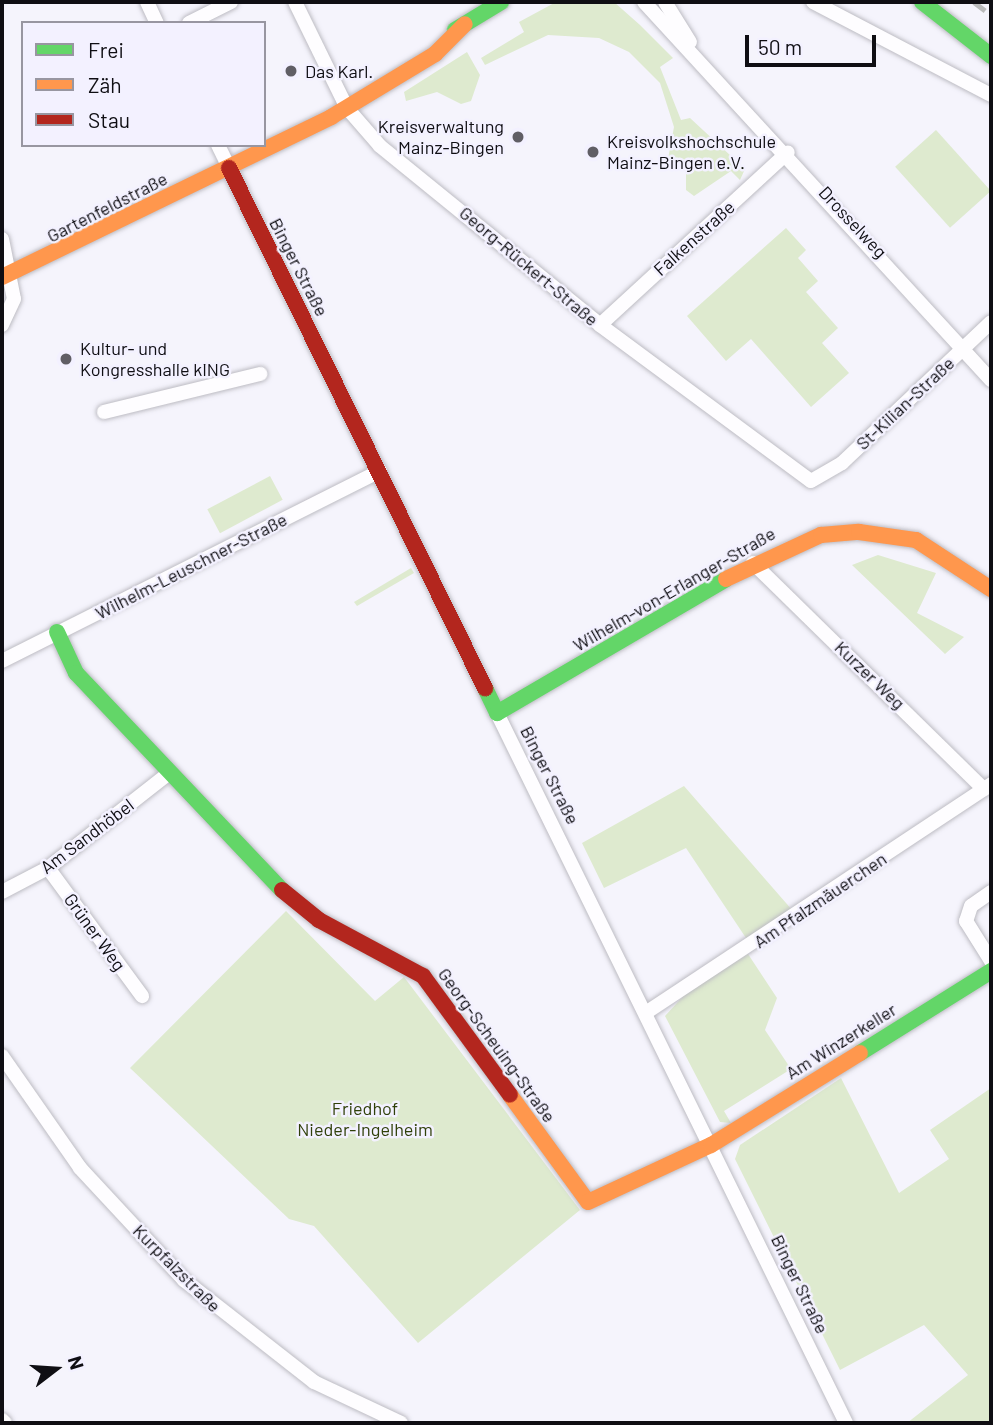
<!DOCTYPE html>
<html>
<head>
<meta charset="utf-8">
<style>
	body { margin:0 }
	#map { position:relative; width:993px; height:1425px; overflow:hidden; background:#f5f4fc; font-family:Barlow,sans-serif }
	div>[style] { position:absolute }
	.green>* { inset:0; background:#deeacf; transform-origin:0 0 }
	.roads { filter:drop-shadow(0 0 2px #bdbcc3) drop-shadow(0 0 2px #bdbcc3) }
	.street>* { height:14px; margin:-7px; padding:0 7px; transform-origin:7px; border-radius:7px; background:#fefdff }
	.fast>* { height:16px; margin:-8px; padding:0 8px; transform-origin:8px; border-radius:8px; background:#63d668 }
	.slow>* { height:16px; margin:-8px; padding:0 8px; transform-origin:8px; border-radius:8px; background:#ff974d }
	.jam>* { height:16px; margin:-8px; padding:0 8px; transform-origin:8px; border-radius:8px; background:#b3261e }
	.rail>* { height:5px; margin-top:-2.5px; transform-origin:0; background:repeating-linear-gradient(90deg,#bababb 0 14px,transparent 0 21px) }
	.dots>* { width:19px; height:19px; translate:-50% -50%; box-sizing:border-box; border:4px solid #f3f1ff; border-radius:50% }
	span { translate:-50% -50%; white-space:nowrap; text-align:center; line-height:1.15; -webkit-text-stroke:5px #f3f1ff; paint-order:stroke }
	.poi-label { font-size:18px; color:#0f0e13 }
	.left { translate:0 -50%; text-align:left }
	.right { translate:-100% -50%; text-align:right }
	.street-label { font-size:18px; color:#0f0e13 }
	.park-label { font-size:18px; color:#30400a }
	.frame { position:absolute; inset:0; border:4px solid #0f0e13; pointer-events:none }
	.legend { position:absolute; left:21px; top:21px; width:245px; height:126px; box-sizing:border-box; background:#f3f1ff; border:2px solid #9896a1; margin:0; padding:9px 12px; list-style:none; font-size:21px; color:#0f0e13 }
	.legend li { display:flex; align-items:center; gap:14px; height:35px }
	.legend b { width:35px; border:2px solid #9896a1 }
	.north { position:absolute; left:21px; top:1334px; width:70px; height:70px; -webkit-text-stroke:5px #f3f1ff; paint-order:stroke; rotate:73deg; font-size:19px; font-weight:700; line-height:28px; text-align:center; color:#0f0e13 }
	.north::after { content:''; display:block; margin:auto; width:24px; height:32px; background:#0f0e13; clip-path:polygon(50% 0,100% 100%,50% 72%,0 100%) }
	.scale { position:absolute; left:745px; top:35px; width:131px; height:32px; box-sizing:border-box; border:4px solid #0f0e13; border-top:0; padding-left:9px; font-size:21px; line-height:24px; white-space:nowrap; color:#0f0e13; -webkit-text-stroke:5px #f3f1ff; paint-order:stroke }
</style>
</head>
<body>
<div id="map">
	<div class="green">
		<i style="clip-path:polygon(556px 2px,614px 2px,640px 25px,673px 58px,660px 67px,681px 120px,690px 118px,745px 169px,740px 180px,731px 171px,694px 196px,686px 190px,686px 171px,667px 164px,674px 127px,660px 83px,629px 52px,599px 38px,548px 35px,485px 65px,481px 58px,524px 32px,519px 22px)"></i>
		<i style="clip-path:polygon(467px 52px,480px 75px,471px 101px,461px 104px,437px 92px,406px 101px,404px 92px)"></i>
		<i style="left:936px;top:130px;width:82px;height:55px;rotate:48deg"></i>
		<i style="clip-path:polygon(786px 228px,806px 250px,798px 258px,818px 281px,806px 292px,838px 328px,822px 343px,849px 373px,811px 407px,751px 339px,726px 361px,687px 316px)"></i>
		<i style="left:270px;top:476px;width:27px;height:71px;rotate:62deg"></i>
		<i style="clip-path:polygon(878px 555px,936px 573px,917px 613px,964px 637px,945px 654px,852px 565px)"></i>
		<i style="clip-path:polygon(411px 568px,414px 573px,357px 606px,354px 602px)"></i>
		<i style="clip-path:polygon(684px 786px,793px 911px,748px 941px,686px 848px,604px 888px,582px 843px)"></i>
		<i style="clip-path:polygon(286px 911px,375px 1001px,404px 977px,580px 1210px,418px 1343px,314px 1226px,289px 1219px,130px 1068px)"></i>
		<i style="clip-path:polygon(748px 954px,777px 998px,765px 1030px,791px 1069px,724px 1111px,731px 1123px,720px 1122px,665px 1016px,687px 992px)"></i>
		<i style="clip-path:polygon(841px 1078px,899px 1193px,949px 1159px,930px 1130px,991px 1088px,991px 1423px,907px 1423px,968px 1375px,924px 1325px,840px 1370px,735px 1159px,740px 1145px)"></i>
	</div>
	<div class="roads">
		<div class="street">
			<i style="left:147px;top:2px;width:23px;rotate:65deg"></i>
			<i style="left:295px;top:2px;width:118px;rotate:63.9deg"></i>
			<i style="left:347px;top:108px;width:50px;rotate:49deg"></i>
			<i style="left:380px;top:146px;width:284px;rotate:39.1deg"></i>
			<i style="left:600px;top:325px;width:262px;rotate:36.5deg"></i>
			<i style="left:811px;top:481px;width:36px;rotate:-30deg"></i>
			<i style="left:842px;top:463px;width:205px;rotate:-43.4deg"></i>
			<i style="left:644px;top:2px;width:513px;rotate:47.45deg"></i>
			<i style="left:665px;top:2px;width:47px;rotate:58deg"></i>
			<i style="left:813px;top:2px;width:201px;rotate:27.6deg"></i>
			<i style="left:189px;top:23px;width:47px;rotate:-26.6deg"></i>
			<i style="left:218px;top:145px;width:25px;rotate:64deg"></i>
			<i style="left:2px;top:239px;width:61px;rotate:78.7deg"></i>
			<i style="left:14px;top:299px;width:29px;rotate:115deg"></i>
			<i style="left:600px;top:325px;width:255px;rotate:-42.6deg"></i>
			<i style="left:104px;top:412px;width:161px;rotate:-13.7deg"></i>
			<i style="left:753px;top:563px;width:323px;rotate:44.4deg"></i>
			<i style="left:2px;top:661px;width:423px;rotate:-26.7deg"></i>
			<i style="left:497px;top:713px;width:791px;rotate:63.82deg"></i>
			<i style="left:48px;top:868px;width:159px;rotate:53.7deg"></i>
			<i style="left:2px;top:892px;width:52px;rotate:-27.6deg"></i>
			<i style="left:48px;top:868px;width:154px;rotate:-38.1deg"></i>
			<i style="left:991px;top:892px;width:24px;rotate:145deg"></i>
			<i style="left:971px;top:906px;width:16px;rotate:108deg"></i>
			<i style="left:966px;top:921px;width:47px;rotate:58deg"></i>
			<i style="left:647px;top:1012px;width:413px;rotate:-33.5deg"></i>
			<i style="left:2px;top:1056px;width:136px;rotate:55.1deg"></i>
			<i style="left:80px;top:1168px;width:153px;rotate:47.1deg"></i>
			<i style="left:184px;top:1280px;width:165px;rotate:38.1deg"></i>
			<i style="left:314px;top:1382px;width:96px;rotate:25.2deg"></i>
			<i style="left:2px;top:1420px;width:4px;rotate:45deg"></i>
		</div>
		<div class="fast">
			<i style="left:922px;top:2px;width:88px;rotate:38deg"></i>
			<i style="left:455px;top:30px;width:54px;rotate:-31.3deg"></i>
			<i style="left:57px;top:632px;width:45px;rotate:65.1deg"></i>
			<i style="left:76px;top:673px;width:299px;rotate:46.5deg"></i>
			<i style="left:485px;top:688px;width:28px;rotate:64deg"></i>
			<i style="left:497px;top:713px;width:265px;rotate:-30.3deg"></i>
			<i style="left:860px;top:1053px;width:155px;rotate:-32deg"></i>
		</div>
		<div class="slow">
			<i style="left:2px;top:277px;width:366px;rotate:-25.9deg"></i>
			<i style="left:331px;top:117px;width:122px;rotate:-31.2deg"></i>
			<i style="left:435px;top:54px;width:42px;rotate:-45deg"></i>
			<i style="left:726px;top:579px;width:105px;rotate:-24.9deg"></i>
			<i style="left:821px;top:535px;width:38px;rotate:-5deg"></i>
			<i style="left:859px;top:532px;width:58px;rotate:8deg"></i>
			<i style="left:916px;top:540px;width:90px;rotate:33.2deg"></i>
			<i style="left:510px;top:1095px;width:132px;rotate:53.9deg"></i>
			<i style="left:588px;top:1202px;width:136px;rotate:-24.9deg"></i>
			<i style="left:711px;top:1145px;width:175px;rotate:-31.7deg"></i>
		</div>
		<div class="jam">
			<i style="left:229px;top:168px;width:580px;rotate:63.79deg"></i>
			<i style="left:282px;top:890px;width:48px;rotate:39deg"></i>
			<i style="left:319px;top:920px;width:118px;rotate:28.3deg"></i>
			<i style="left:423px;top:976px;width:147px;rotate:53.8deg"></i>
		</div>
	</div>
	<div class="rail">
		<i style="left:974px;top:2px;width:21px;rotate:37deg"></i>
	</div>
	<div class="dots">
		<i style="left:291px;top:71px;background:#605e65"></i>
		<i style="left:518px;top:137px;background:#605e65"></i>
		<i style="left:593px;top:152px;background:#605e65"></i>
		<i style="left:66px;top:359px;background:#605e65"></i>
	</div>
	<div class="poi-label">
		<span class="left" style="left:305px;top:71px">Das Karl.</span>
		<span class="right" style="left:504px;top:137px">Kreisverwaltung<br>Mainz-Bingen</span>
		<span class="left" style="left:607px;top:152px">Kreisvolkshochschule<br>Mainz-Bingen e.V.</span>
		<span class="left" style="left:80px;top:359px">Kultur- und<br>Kongresshalle kING</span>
	</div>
	<div class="street-label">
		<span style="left:107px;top:207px;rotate:-27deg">Gartenfeldstraße</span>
		<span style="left:853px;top:222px;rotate:47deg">Drosselweg</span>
		<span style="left:694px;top:238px;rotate:-42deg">Falkenstraße</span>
		<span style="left:529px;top:266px;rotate:40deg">Georg-Rückert-Straße</span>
		<span style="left:299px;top:267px;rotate:63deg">Binger Straße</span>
		<span style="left:905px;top:403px;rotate:-43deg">St-Kilian-Straße</span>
		<span style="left:191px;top:566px;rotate:-27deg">Wilhelm-Leuschner-Straße</span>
		<span style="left:674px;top:589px;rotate:-30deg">Wilhelm-von-Erlanger-Straße</span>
		<span style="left:870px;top:675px;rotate:44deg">Kurzer Weg</span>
		<span style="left:550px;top:775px;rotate:63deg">Binger Straße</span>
		<span style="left:87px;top:836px;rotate:-37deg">Am Sandhöbel</span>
		<span style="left:820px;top:900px;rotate:-34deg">Am Pfalzmäuerchen</span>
		<span style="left:95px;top:932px;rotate:54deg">Grüner Weg</span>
		<span style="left:841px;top:1041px;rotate:-32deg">Am Winzerkeller</span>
		<span style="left:497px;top:1045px;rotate:54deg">Georg-Scheuing-Straße</span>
		<span style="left:177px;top:1268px;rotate:45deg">Kurpfalzstraße</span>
		<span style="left:800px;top:1284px;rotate:64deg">Binger Straße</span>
	</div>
	<div class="park-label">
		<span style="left:365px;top:1119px">Friedhof<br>Nieder-Ingelheim</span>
	</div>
	<div class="frame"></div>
	<ul class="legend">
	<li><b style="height:9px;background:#63d668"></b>Frei</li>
	<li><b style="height:9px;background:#ff974d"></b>Zäh</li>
	<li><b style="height:9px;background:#b3261e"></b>Stau</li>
	</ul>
	<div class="north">N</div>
	<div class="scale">50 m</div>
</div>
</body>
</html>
